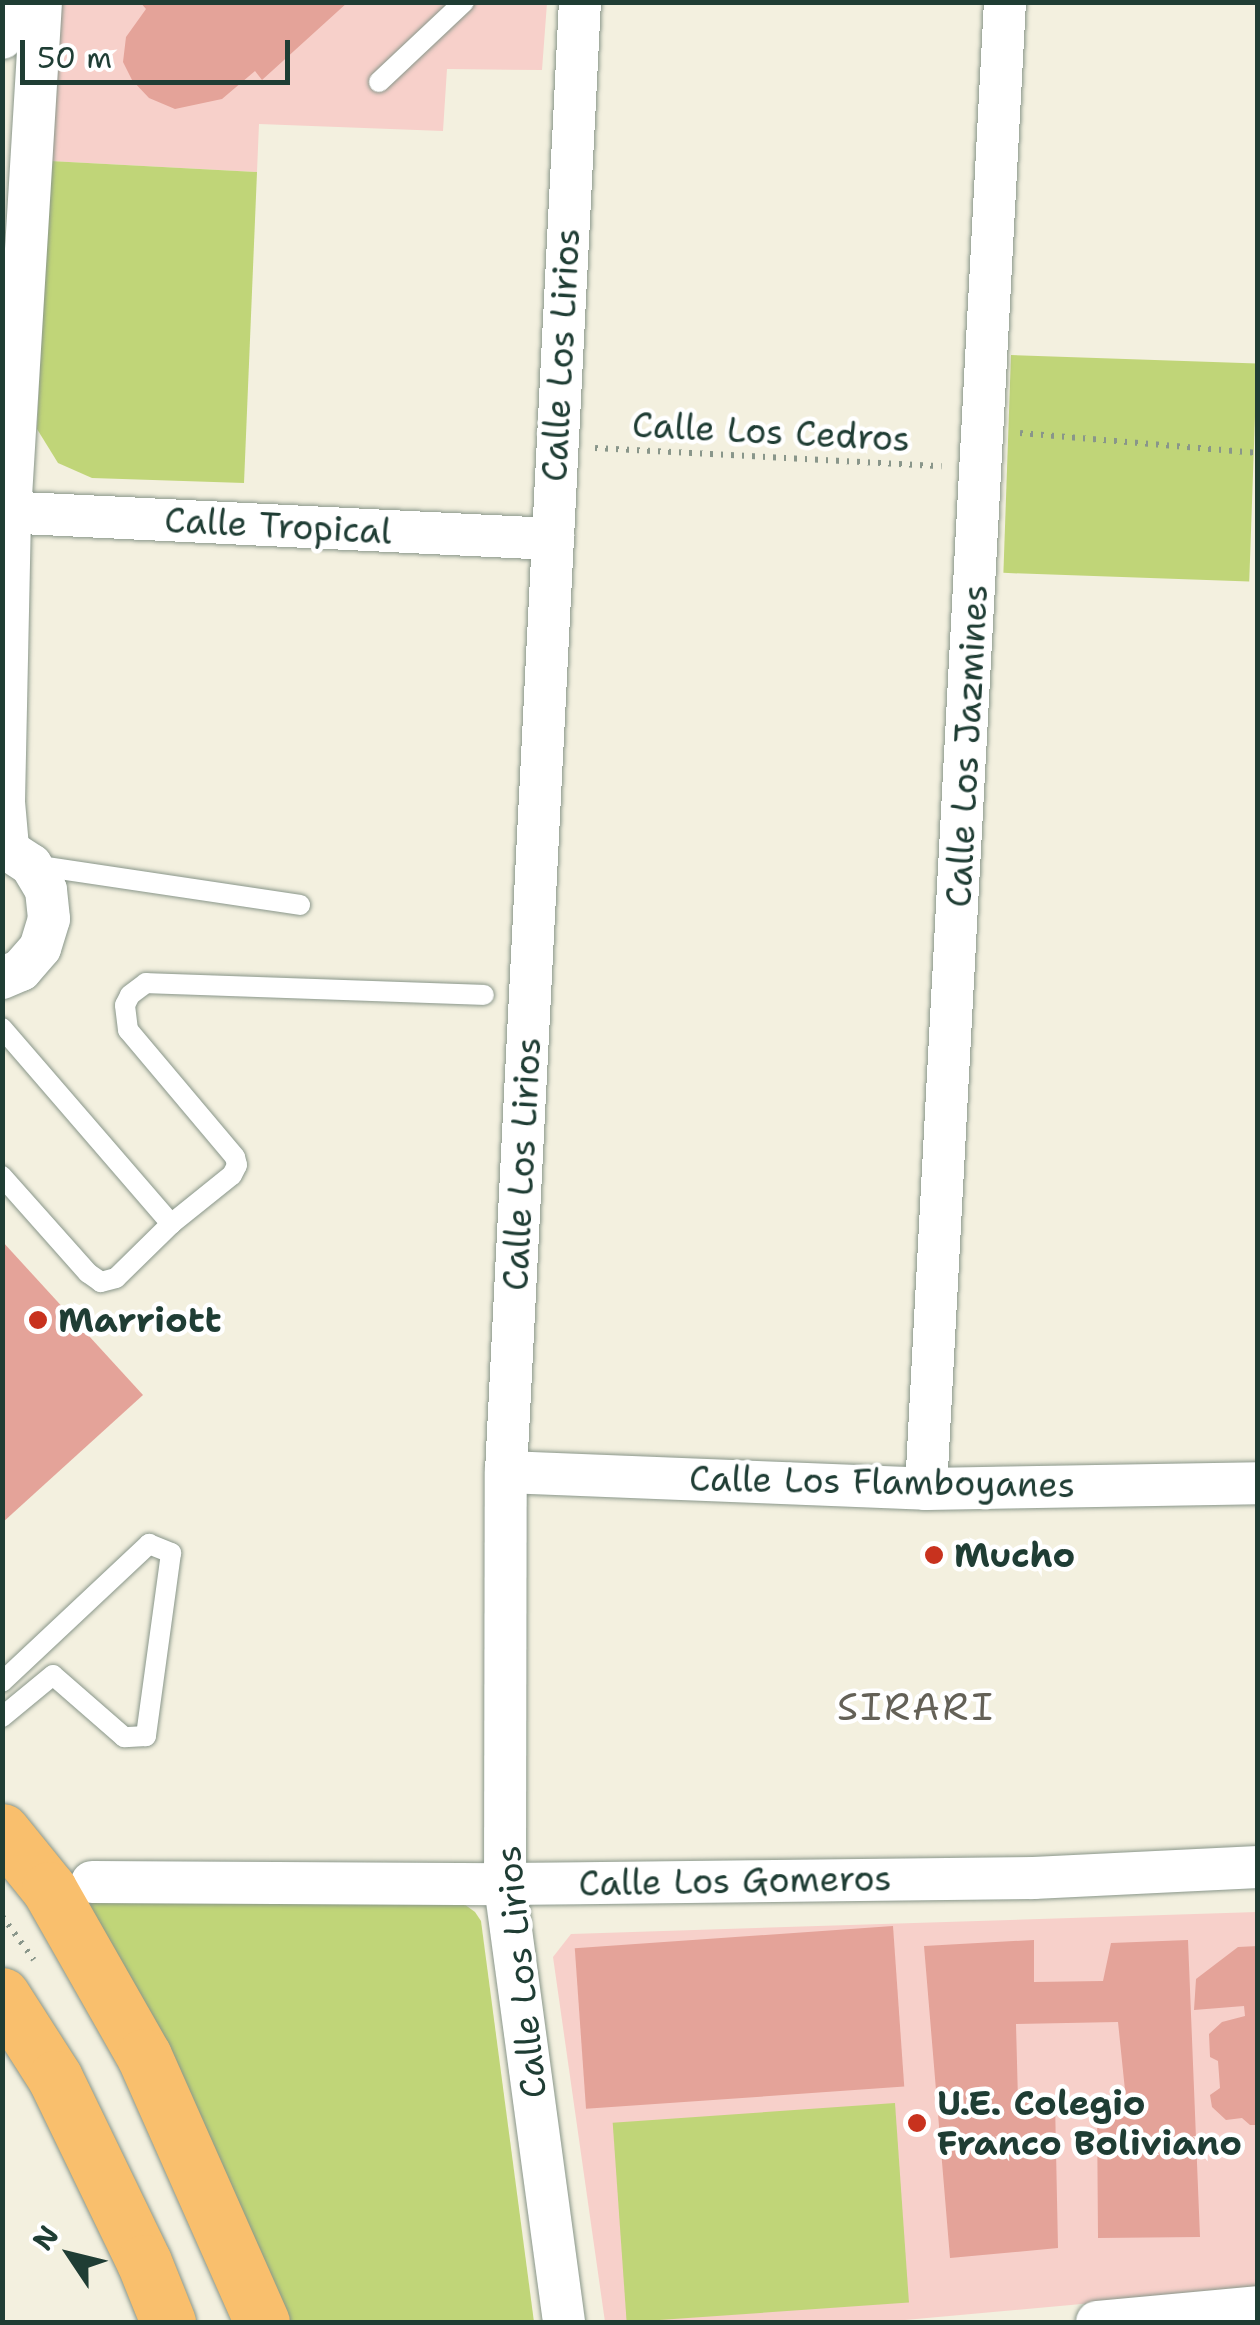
<!DOCTYPE html>
<html>
<head>
<meta charset="utf-8">
<style>
	body { margin:0 }
	#map { position:relative; width:1260px; height:2325px; overflow:hidden; background:#f3f0df; font-family:"Shantell Sans",sans-serif }
	div>[style] { position:absolute }
	.built>* { inset:0; background:#f7d0ca }
	.green>* { inset:0; background:#c0d578; transform-origin:0 0 }
	.building>* { inset:0; background:#e4a399; transform-origin:0 0 }
	.path>* { height:6px; margin-top:-3px; transform-origin:0; background:repeating-linear-gradient(90deg,#89968a 0 2.5px,transparent 0 10.5px) }
	.roads { filter:drop-shadow(0 0 2px #89968a) drop-shadow(0 0 2px #89968a) }
	.service>* { height:20px; margin:-10px; padding:0 10px; transform-origin:10px; border-radius:10px; background:#fff }
	.minor>* { height:42px; margin:-21px; padding:0 21px; transform-origin:21px; border-radius:21px; background:#fff }
	.trunk>* { height:55px; margin:-27.5px; padding:0 27.5px; transform-origin:27.5px; border-radius:27.5px; background:#f9bf6d }
	.dots>* { width:28px; height:28px; translate:-50% -50%; box-sizing:border-box; border:5px solid #fff; border-radius:50% }
	span { translate:-50% -50%; white-space:nowrap; text-align:center; line-height:1.15; -webkit-text-stroke:9px #fff; paint-order:stroke }
	.street-label { font-size:35px; color:#1f3d34 }
	.poi-label { font-size:35px; color:#1f3d34; font-weight:700 }
	.left { translate:0 -50%; text-align:left }
	.neighbourhood-label { font-size:38px; color:#646157; letter-spacing:2.5px }
	.frame { position:absolute; inset:0; border:5px solid #1f3d34; pointer-events:none }
	.north { position:absolute; left:20px; top:2205px; width:100px; height:100px; -webkit-text-stroke:8px #fff; paint-order:stroke; rotate:305deg; font-size:28px; font-weight:700; line-height:40px; text-align:center; color:#1f3d34 }
	.north::after { content:''; display:block; margin:auto; width:35px; height:45px; background:#1f3d34; clip-path:polygon(50% 0,100% 100%,50% 72%,0 100%) }
	.scale { position:absolute; left:20px; top:40px; width:270px; height:45px; box-sizing:border-box; border:5px solid #1f3d34; border-top:0; padding-left:12px; font-size:30px; line-height:35px; white-space:nowrap; color:#1f3d34; -webkit-text-stroke:8px #fff; paint-order:stroke }
</style>
</head>
<body>
<div id="map">
	<div class="built">
		<i style="clip-path:polygon(54px 3px,547px 3px,542px 70px,447px 69px,443px 131px,259px 124px,257px 172px,50px 161px)"></i>
		<i style="clip-path:polygon(1257px 1912px,1257px 2288px,883px 2322px,605px 2322px,553px 1957px,571px 1934px)"></i>
	</div>
	<div class="green">
		<i style="clip-path:polygon(50px 161px,257px 172px,244px 483px,92px 478px,58px 463px,37px 429px)"></i>
		<i style="left:1011px;top:355px;width:246px;height:218px;rotate:2deg"></i>
		<i style="clip-path:polygon(84px 1902px,464px 1904px,475px 1912px,481px 1921px,534px 2322px,287px 2322px)"></i>
		<i style="left:895px;top:2103px;width:200px;height:283px;rotate:86deg"></i>
	</div>
	<div class="building">
		<i style="clip-path:polygon(140px 2px,348px 2px,262px 80px,255px 71px,222px 99px,175px 109px,149px 98px,132px 80px,123px 62px,126px 37px,146px 9px)"></i>
		<i style="clip-path:polygon(2px 1241px,143px 1395px,2px 1523px)"></i>
		<i style="left:893px;top:1926px;width:161px;height:319px;rotate:86deg"></i>
		<i style="clip-path:polygon(1034px 1940px,1034px 1982px,1103px 1981px,1111px 1943px,1188px 1940px,1200px 2237px,1098px 2238px,1097px 2106px,1126px 2100px,1118px 2022px,1016px 2024px,1018px 2100px,1055px 2101px,1058px 2248px,950px 2258px,924px 1946px)"></i>
		<i style="clip-path:polygon(1258px 1946px,1258px 2125px,1250px 2125px,1242px 2118px,1226px 2120px,1212px 2107px,1210px 2095px,1220px 2088px,1218px 2061px,1210px 2057px,1209px 2034px,1222px 2022px,1245px 2016px,1244px 2006px,1194px 2010px,1196px 1979px,1238px 1947px)"></i>
	</div>
	<div class="path">
		<i style="left:1020px;top:433px;width:239px;rotate:4.8deg"></i>
		<i style="left:595px;top:448px;width:347px;rotate:3deg"></i>
		<i style="left:2px;top:1916px;width:54px;rotate:54deg"></i>
	</div>
	<div class="roads">
		<div class="service">
			<i style="left:379px;top:82px;width:117px;rotate:-43.3deg"></i>
			<i style="left:33px;top:865px;width:270px;rotate:8.5deg"></i>
			<i style="left:2px;top:1028px;width:259px;rotate:49.2deg"></i>
			<i style="left:171px;top:1224px;width:77px;rotate:135.5deg"></i>
			<i style="left:116px;top:1278px;width:16px;rotate:165deg"></i>
			<i style="left:101px;top:1282px;width:16px;rotate:-145deg"></i>
			<i style="left:88px;top:1273px;width:130px;rotate:-131.6deg"></i>
			<i style="left:171px;top:1224px;width:78px;rotate:-38.8deg"></i>
			<i style="left:232px;top:1175px;width:11px;rotate:-63deg"></i>
			<i style="left:237px;top:1165px;width:8px;rotate:-104deg"></i>
			<i style="left:235px;top:1157px;width:166px;rotate:-130.1deg"></i>
			<i style="left:128px;top:1030px;width:25px;rotate:-97deg"></i>
			<i style="left:125px;top:1005px;width:11px;rotate:-63deg"></i>
			<i style="left:130px;top:995px;width:20px;rotate:-37deg"></i>
			<i style="left:146px;top:983px;width:338px;rotate:2deg"></i>
			<i style="left:2px;top:1682px;width:202px;rotate:-43.2deg"></i>
			<i style="left:149px;top:1544px;width:24px;rotate:22deg"></i>
			<i style="left:171px;top:1553px;width:185px;rotate:97.8deg"></i>
			<i style="left:146px;top:1736px;width:22px;rotate:177deg"></i>
			<i style="left:124px;top:1737px;width:94px;rotate:-138.9deg"></i>
			<i style="left:53px;top:1675px;width:66px;rotate:140.5deg"></i>
		</div>
		<div class="minor">
			<i style="left:2px;top:38px;width:36px;rotate:-87deg"></i>
			<i style="left:2px;top:512px;width:552px;rotate:2.81deg"></i>
			<i style="left:2px;top:846px;width:35px;rotate:33deg"></i>
			<i style="left:31px;top:865px;width:29px;rotate:59deg"></i>
			<i style="left:46px;top:890px;width:29px;rotate:84deg"></i>
			<i style="left:49px;top:919px;width:30px;rotate:107deg"></i>
			<i style="left:40px;top:948px;width:29px;rotate:131deg"></i>
			<i style="left:21px;top:970px;width:21px;rotate:157deg"></i>
			<i style="left:8px;top:847px;width:45px;rotate:-95.1deg"></i>
			<i style="left:4px;top:802px;width:289px;rotate:-88.8deg"></i>
			<i style="left:10px;top:513px;width:512px;rotate:-86.53deg"></i>
			<i style="left:506px;top:1472px;width:420px;rotate:2.3deg"></i>
			<i style="left:926px;top:1489px;width:332px;rotate:-1deg"></i>
			<i style="left:926px;top:1489px;width:1489px;rotate:-86.96deg"></i>
			<i style="left:92px;top:1882px;width:413px;rotate:0.3deg"></i>
			<i style="left:505px;top:1884px;width:529px;rotate:-0.65deg"></i>
			<i style="left:1034px;top:1878px;width:224px;rotate:-2.8deg"></i>
			<i style="left:564px;top:2322px;width:442px;rotate:-97.7deg"></i>
			<i style="left:505px;top:1884px;width:412px;rotate:-89.9deg"></i>
			<i style="left:506px;top:1472px;width:1472px;rotate:-87.12deg"></i>
			<i style="left:1097px;top:2322px;width:162px;rotate:-5.3deg"></i>
		</div>
		<div class="trunk">
			<i style="left:2px;top:1831px;width:75px;rotate:51deg"></i>
			<i style="left:49px;top:1889px;width:192px;rotate:60.4deg"></i>
			<i style="left:144px;top:2056px;width:291px;rotate:66.1deg"></i>
			<i style="left:2px;top:1995px;width:98px;rotate:57.4deg"></i>
			<i style="left:55px;top:2078px;width:204px;rotate:64.2deg"></i>
			<i style="left:144px;top:2262px;width:65px;rotate:68.2deg"></i>
		</div>
	</div>
	<div class="dots">
		<i style="left:38px;top:1320px;background:#c8321e"></i>
		<i style="left:934px;top:1555px;background:#c8321e"></i>
		<i style="left:917px;top:2123px;background:#c8321e"></i>
	</div>
	<div class="street-label">
		<span style="left:561px;top:355px;rotate:-87deg">Calle Los Lirios</span>
		<span style="left:771px;top:432px;rotate:3deg">Calle Los Cedros</span>
		<span style="left:278px;top:526px;rotate:3deg">Calle Tropical</span>
		<span style="left:967px;top:746px;rotate:-87deg">Calle Los Jazmines</span>
		<span style="left:522px;top:1164px;rotate:-87deg">Calle Los Lirios</span>
		<span style="left:882px;top:1482px;rotate:1deg">Calle Los Flamboyanes</span>
		<span style="left:735px;top:1881px;rotate:-1deg">Calle Los Gomeros</span>
		<span style="left:521px;top:1972px;rotate:-96deg">Calle Los Lirios</span>
	</div>
	<div class="poi-label">
		<span class="left" style="left:58px;top:1320px">Marriott</span>
		<span class="left" style="left:954px;top:1555px">Mucho</span>
		<span class="left" style="left:937px;top:2123px">U.E. Colegio<br>Franco Boliviano</span>
	</div>
	<div class="neighbourhood-label">
		<span style="left:916px;top:1707px">SIRARI</span>
	</div>
	<div class="frame"></div>
	<div class="north">N</div>
	<div class="scale">50 m</div>
</div>
</body>
</html>
